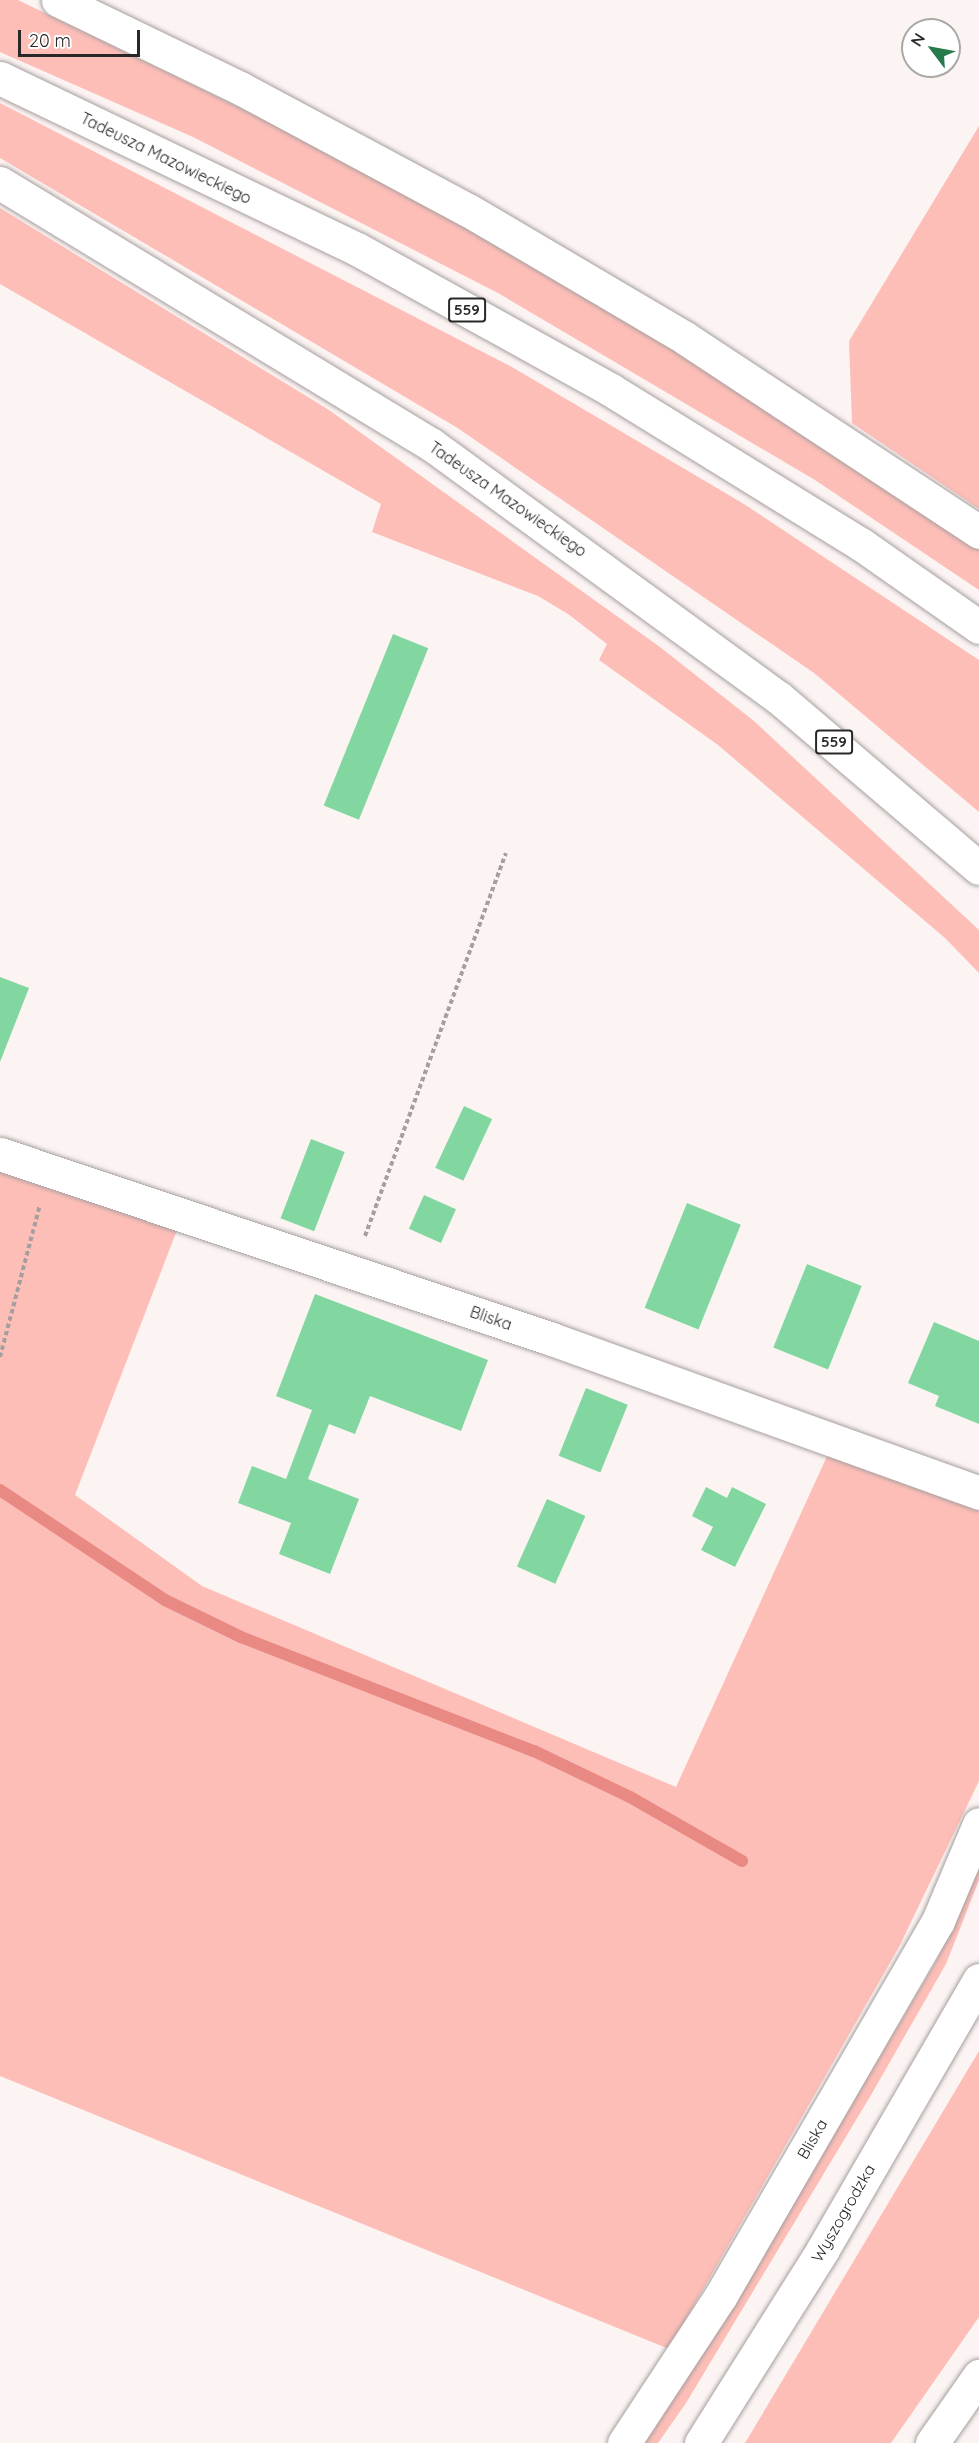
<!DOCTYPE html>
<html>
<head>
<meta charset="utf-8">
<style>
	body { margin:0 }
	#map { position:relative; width:979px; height:2443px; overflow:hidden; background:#fcf4f3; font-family:Quicksand,sans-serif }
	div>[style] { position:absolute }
	.green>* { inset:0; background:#febeb8 }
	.stream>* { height:12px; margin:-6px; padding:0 6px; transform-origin:6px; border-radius:6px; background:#e88a83 }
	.building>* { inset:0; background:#81d79f; transform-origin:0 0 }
	.path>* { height:4px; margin-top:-2px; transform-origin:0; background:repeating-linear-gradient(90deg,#a59f9f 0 4.5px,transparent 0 7.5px) }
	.roads { filter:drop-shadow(0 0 2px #a69f9e) drop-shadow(0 0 2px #a69f9e) }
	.street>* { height:33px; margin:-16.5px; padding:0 16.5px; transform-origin:16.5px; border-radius:16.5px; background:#fff }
	.secondary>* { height:33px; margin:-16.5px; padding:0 16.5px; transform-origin:16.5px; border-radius:16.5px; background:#fff }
	.primary>* { height:33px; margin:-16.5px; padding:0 16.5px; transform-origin:16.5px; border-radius:16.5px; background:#fff }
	span { translate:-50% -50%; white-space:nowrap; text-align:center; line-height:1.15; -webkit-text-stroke:6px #fff; paint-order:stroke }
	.shield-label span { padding:2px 4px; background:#fff; border:2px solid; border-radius:4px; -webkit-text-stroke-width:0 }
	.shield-label { font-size:15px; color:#2a2727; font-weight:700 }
	.street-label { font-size:16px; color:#2a2727 }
	.north { position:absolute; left:901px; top:18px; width:60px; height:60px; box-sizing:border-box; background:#fff; border:2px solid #aaa9a9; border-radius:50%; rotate:302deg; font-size:16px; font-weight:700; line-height:24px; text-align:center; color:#2a2727 }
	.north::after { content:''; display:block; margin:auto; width:21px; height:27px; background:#297a4b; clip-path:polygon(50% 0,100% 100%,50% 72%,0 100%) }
	.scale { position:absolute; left:18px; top:30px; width:122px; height:27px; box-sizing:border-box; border:3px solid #2a2727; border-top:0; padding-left:8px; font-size:18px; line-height:21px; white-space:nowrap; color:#2a2727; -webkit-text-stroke:4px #fff; paint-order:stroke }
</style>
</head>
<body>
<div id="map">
	<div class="green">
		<i style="clip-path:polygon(0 0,18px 0,348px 160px,678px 352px,979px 550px,979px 590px,815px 480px,498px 293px,193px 137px,0 52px)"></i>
		<i style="clip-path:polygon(0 103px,512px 367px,744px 504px,979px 660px,979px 812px,814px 673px,456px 427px,0 158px)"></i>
		<i style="clip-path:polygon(979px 126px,979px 509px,852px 423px,849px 341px)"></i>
		<i style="clip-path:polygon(0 208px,329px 410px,660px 647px,754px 721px,979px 930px,979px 973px,945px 938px,718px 745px,599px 660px,607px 644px,568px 614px,538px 596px,372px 532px,381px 504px,0 284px)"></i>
		<i style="clip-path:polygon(0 1165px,179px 1225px,75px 1495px,202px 1586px,676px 1787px,828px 1454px,979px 1507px,979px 1781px,899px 1947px,669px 2349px,0 2076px)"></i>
		<i style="clip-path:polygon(979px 1864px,979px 1880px,946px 1964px,871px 2095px,686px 2403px,658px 2443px,644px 2443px,738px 2297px,935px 1963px)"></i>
		<i style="clip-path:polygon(979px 2051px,979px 2317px,891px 2443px,745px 2443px)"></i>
	</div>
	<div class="stream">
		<i style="left:0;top:1490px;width:198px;rotate:33.7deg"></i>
		<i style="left:165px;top:1600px;width:85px;rotate:26deg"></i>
		<i style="left:241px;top:1637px;width:314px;rotate:21.3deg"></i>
		<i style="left:534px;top:1751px;width:106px;rotate:25.6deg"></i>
		<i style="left:630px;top:1797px;width:129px;rotate:29.7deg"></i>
	</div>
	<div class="building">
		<i style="left:393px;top:634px;width:38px;height:185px;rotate:22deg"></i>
		<i style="clip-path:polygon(0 977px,29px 988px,0 1062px)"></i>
		<i style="left:464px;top:1106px;width:31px;height:68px;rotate:25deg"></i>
		<i style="left:311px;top:1139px;width:36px;height:85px;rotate:21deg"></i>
		<i style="left:424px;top:1195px;width:35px;height:37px;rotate:24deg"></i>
		<i style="left:687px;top:1203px;width:58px;height:113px;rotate:22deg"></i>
		<i style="left:807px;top:1264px;width:59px;height:90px;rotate:22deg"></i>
		<i style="clip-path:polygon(315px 1294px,488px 1360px,461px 1431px,370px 1396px,355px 1434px,329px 1424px,308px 1479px,359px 1499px,330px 1574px,279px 1554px,291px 1523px,238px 1503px,252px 1466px,286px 1479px,312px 1410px,276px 1396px)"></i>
		<i style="clip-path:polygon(934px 1322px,979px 1341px,979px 1424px,935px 1406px,939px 1396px,908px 1383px)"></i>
		<i style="left:586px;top:1388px;width:45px;height:73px;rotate:22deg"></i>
		<i style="clip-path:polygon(706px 1487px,727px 1498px,732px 1487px,766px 1504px,735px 1567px,701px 1550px,713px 1527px,692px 1516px)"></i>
		<i style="left:547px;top:1499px;width:42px;height:74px;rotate:24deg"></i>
	</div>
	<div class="path">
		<i style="left:365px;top:1236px;width:408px;rotate:-69.8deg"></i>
		<i style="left:0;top:1357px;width:157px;rotate:-75.3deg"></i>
	</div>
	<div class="roads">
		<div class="street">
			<i style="left:58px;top:0;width:202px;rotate:25.8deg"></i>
			<i style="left:240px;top:88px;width:259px;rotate:28.2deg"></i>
			<i style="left:468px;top:210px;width:252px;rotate:30.5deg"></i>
			<i style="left:685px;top:338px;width:352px;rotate:33.4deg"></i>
			<i style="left:0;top:1154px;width:582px;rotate:18.53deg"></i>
			<i style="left:552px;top:1339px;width:454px;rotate:19.8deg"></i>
			<i style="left:624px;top:2443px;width:175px;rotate:-56.7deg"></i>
			<i style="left:720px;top:2297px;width:435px;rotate:-59.9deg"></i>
			<i style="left:938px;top:1921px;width:105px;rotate:-67.1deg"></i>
		</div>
		<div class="secondary">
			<i style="left:701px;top:2443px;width:229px;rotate:-57.8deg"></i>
			<i style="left:823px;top:2249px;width:311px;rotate:-59.9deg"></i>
			<i style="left:932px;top:2443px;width:82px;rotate:-55deg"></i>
		</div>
		<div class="primary">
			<i style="left:0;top:78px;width:396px;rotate:25.6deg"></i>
			<i style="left:357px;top:249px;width:291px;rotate:29deg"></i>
			<i style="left:611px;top:390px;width:295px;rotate:31.7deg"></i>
			<i style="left:862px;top:545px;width:143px;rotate:35deg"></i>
			<i style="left:0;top:183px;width:505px;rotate:31.24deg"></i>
			<i style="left:432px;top:445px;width:429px;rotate:36.1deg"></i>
			<i style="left:779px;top:698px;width:262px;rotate:40.4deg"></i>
		</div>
	</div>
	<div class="shield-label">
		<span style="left:467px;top:310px">559</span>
		<span style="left:834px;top:742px">559</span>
	</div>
	<div class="street-label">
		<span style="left:166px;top:158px;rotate:26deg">Tadeusza Mazowieckiego</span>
		<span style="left:508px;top:499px;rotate:35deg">Tadeusza Mazowieckiego</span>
		<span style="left:491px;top:1318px;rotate:19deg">Bliska</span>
		<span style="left:812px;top:2139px;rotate:-60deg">Bliska</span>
		<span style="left:843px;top:2213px;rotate:-60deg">Wyszogrodzka</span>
	</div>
	<div class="north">N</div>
	<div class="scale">20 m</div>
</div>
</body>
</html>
